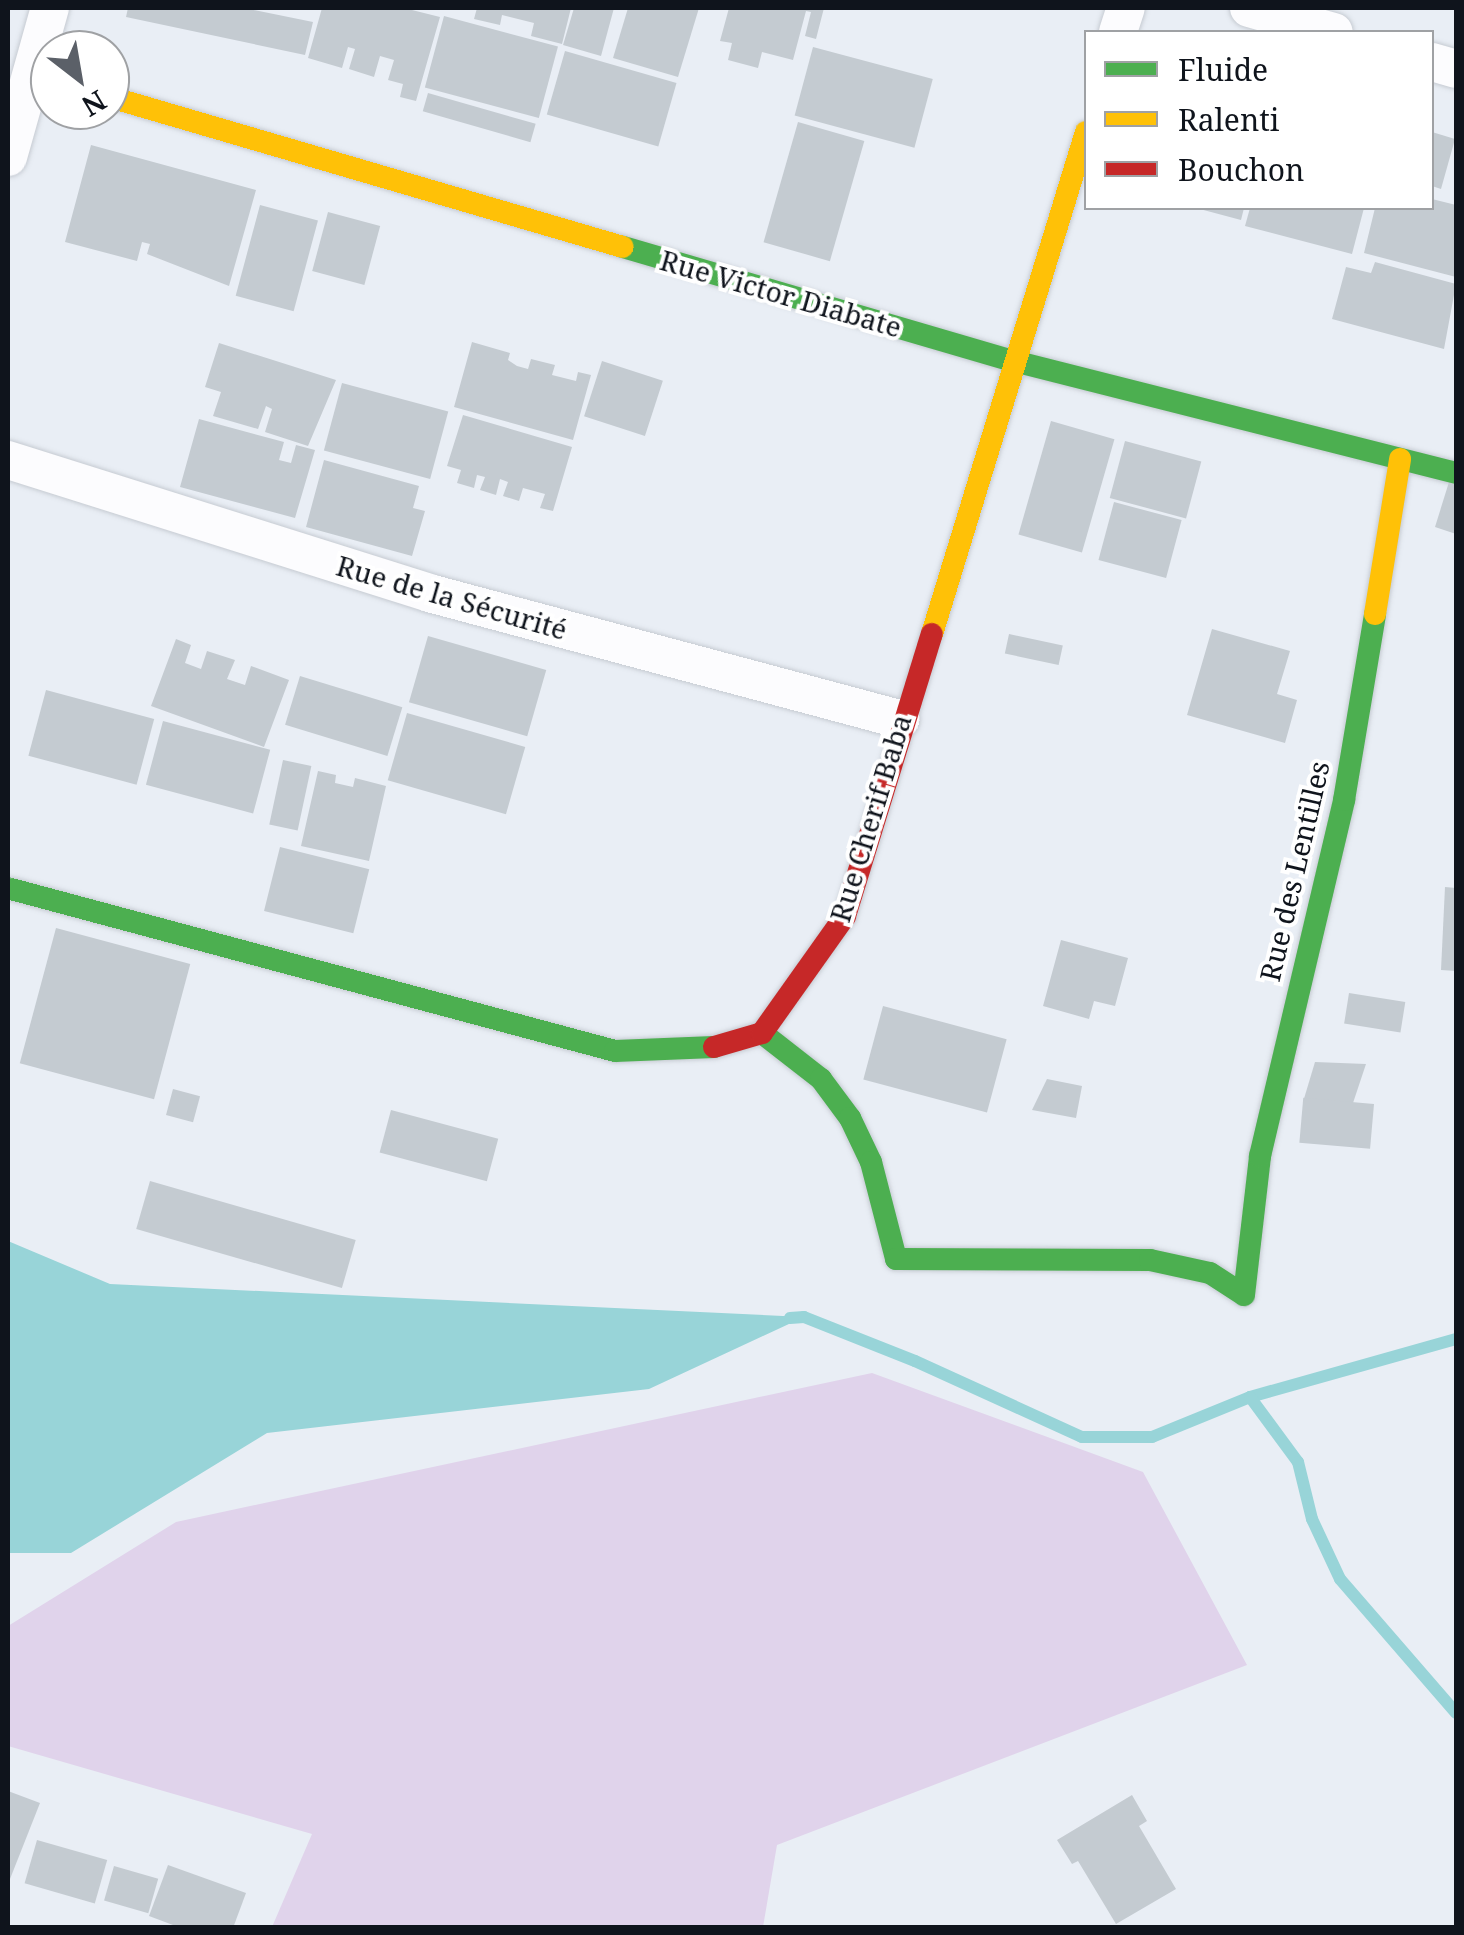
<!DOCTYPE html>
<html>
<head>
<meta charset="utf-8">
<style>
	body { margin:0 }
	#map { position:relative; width:1464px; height:1935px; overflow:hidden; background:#e9eef5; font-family:"Noto Serif",serif }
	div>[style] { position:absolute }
	.green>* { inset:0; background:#e0d3eb }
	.water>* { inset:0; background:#98d4d8 }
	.stream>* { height:12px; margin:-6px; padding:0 6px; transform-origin:6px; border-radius:6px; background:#98d4d8 }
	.building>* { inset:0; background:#c4cbd1; transform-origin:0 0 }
	.roads { filter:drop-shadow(0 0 2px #c6cbd2) drop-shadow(0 0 2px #c6cbd2) }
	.street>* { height:38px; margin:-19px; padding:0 19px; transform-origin:19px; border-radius:19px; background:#fcfcfe }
	.fast>* { height:22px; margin:-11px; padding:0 11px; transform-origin:11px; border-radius:11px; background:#4caf50 }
	.slow>* { height:22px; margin:-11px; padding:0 11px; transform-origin:11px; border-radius:11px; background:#ffc107 }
	.jam>* { height:22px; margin:-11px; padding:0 11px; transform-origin:11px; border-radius:11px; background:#c62828 }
	span { translate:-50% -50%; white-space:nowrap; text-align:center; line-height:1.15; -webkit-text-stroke:8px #fff; paint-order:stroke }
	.street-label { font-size:28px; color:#0f141c }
	.frame { position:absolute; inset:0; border:10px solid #0f141c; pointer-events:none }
	.legend { position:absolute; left:1084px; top:30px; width:350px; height:180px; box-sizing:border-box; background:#fff; border:2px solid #9fa1a4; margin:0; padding:12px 18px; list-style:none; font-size:30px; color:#0f141c }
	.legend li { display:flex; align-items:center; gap:20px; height:50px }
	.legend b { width:50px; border:2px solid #9fa1a4 }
	.north { position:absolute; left:30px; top:30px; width:100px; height:100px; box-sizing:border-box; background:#fff; border:2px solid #9fa1a4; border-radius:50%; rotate:149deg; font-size:28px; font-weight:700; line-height:40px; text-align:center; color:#0f141c }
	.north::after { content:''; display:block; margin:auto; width:35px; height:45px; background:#5b6068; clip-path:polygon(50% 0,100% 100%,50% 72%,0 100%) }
</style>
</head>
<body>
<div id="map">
	<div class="green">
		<i style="clip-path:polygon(872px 1373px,1143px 1472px,1247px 1665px,777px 1845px,763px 1927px,272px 1927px,312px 1834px,8px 1746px,8px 1626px,176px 1522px)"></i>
	</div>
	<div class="water">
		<i style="clip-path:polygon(8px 1241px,110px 1284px,804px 1317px,649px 1389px,267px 1433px,71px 1553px,8px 1553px)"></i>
	</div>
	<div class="stream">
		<i style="left:790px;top:1318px;width:14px;rotate:-4deg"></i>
		<i style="left:804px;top:1317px;width:119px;rotate:21.6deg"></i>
		<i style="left:915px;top:1361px;width:183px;rotate:24.5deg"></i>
		<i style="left:1082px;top:1437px;width:70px"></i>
		<i style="left:1152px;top:1437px;width:106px;rotate:-22.2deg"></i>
		<i style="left:1250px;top:1397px;width:214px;rotate:-15.7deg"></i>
		<i style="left:1250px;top:1397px;width:81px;rotate:53.6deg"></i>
		<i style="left:1298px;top:1462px;width:59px;rotate:76.2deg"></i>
		<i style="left:1312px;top:1519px;width:66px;rotate:65deg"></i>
		<i style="left:1340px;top:1579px;width:177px;rotate:49.1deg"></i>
	</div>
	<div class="building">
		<i style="clip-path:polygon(128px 8px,244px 8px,313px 22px,305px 55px,126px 17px)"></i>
		<i style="clip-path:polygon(322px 8px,404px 8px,440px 17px,416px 101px,400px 97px,403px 84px,388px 80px,394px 60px,380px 56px,374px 77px,349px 69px,355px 49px,348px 47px,342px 68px,308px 58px)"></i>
		<i style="clip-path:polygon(477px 8px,571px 8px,562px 44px,531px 36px,534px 23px,502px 15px,500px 25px,474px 19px)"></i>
		<i style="clip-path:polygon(574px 8px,614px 8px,601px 56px,563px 45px)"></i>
		<i style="clip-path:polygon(628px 8px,699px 8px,678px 77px,613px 58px)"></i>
		<i style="clip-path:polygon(729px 8px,824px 8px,816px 39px,805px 36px,811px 12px,806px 11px,793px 60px,762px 52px,758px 68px,728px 60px,732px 43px,720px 41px)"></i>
		<i style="left:444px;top:16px;width:118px;height:74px;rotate:15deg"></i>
		<i style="left:813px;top:47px;width:124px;height:71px;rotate:15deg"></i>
		<i style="left:565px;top:51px;width:116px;height:66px;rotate:16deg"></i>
		<i style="left:428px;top:93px;width:112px;height:19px;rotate:16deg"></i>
		<i style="left:798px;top:122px;width:69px;height:125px;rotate:16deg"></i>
		<i style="clip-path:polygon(1432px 132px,1455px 139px,1441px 189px,1432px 186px)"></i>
		<i style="clip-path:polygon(91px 145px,256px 190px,229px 286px,147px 254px,150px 244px,142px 242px,137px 261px,65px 242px)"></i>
		<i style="clip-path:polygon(1432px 199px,1456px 205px,1456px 277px,1364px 253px,1375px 208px,1432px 208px)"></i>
		<i style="left:260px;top:205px;width:60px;height:94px;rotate:15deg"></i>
		<i style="clip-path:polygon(1196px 208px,1244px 208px,1241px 220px)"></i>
		<i style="clip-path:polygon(1250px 208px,1364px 208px,1352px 254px,1245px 226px)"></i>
		<i style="left:328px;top:212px;width:54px;height:61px;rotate:15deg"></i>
		<i style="clip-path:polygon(1375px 262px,1456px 284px,1444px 349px,1332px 319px,1346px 267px,1371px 273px)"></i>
		<i style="clip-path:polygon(472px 342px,510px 353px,508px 360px,517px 366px,528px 369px,531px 359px,555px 365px,552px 375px,576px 381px,578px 372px,591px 375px,573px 440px,454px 407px)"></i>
		<i style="clip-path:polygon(219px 343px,336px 380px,308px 446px,265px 432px,272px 409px,266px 406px,258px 429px,213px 416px,221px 392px,205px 387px)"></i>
		<i style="left:602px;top:361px;width:64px;height:58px;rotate:18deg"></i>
		<i style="left:342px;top:383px;width:110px;height:70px;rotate:15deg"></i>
		<i style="clip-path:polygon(463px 415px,572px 447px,553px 511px,540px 508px,545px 494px,523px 488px,519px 501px,503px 496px,508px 482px,500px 479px,496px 495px,480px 490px,485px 477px,477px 475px,474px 488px,457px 483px,461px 470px,447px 466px)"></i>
		<i style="clip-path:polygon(199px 419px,284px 442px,279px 460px,291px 463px,296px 445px,315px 450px,295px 518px,180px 487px)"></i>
		<i style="left:1051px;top:421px;width:66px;height:118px;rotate:16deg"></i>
		<i style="left:1125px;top:441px;width:79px;height:59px;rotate:15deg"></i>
		<i style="clip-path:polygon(324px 460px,419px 486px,413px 508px,425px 511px,412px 556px,306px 527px)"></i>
		<i style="clip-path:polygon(1449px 482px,1456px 485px,1456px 534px,1435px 527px)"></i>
		<i style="left:1114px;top:502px;width:70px;height:60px;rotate:15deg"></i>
		<i style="clip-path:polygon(1212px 629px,1290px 651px,1277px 694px,1297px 700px,1285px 743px,1187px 715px)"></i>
		<i style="left:1009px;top:634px;width:55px;height:20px;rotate:12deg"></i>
		<i style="left:428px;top:636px;width:123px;height:69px;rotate:16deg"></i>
		<i style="clip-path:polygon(176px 639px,191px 645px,185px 663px,201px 669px,207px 651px,235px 660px,227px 679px,245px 685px,251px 666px,289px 680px,264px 747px,151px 706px)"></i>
		<i style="left:300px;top:676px;width:107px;height:51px;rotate:17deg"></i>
		<i style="left:46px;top:690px;width:112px;height:68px;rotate:15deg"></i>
		<i style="left:407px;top:713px;width:123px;height:70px;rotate:16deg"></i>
		<i style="left:163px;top:721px;width:111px;height:66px;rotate:15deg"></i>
		<i style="left:283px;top:760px;width:29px;height:66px;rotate:12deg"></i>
		<i style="clip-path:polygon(318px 771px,336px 775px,335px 783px,353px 787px,355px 778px,386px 786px,369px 861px,301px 846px)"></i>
		<i style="left:280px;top:847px;width:92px;height:66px;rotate:14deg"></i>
		<i style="clip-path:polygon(1445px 887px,1456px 888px,1456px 971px,1441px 970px)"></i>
		<i style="left:56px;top:928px;width:139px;height:140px;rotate:15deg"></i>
		<i style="clip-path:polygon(1061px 940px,1128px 958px,1115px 1006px,1094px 1001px,1089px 1019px,1043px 1006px)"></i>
		<i style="left:1349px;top:993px;width:57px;height:31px;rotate:9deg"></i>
		<i style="left:883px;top:1006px;width:128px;height:76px;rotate:15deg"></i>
		<i style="clip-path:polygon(1315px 1062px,1366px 1064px,1353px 1103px,1303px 1102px)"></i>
		<i style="clip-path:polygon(1047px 1079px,1082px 1086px,1076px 1118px,1032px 1110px)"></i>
		<i style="left:173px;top:1089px;width:28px;height:27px;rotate:15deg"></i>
		<i style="left:1374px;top:1104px;width:45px;height:71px;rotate:95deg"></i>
		<i style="left:391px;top:1110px;width:111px;height:44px;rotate:15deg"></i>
		<i style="left:150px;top:1181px;width:214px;height:50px;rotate:16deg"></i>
		<i style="clip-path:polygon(8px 1791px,40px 1803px,10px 1879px,8px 1878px)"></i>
		<i style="clip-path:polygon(1132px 1795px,1147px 1821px,1139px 1826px,1176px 1889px,1116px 1924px,1078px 1861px,1072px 1864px,1057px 1840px)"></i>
		<i style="left:37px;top:1840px;width:73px;height:45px;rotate:16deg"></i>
		<i style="clip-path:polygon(168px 1865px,246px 1893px,233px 1928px,181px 1928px,149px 1916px)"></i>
		<i style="left:114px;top:1866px;width:46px;height:36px;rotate:16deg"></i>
	</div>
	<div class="roads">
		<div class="street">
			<i style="left:1249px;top:8px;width:88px;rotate:15.8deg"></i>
			<i style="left:1118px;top:32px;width:25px;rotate:-72deg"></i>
			<i style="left:1432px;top:62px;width:25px;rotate:16deg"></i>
			<i style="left:8px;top:157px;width:155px;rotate:-74.3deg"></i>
			<i style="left:8px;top:460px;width:442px;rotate:17.5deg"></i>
			<i style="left:429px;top:593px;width:488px;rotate:15deg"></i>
		</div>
		<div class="fast">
			<i style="left:623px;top:247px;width:407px;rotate:16.3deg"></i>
			<i style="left:1014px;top:361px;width:456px;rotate:14.2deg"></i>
			<i style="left:11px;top:889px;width:625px;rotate:15.01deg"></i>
			<i style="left:615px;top:1051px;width:99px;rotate:-2.3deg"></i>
			<i style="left:762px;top:1033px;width:75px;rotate:37.9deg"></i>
			<i style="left:821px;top:1079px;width:49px;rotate:53.4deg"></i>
			<i style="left:850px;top:1118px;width:49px;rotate:64.5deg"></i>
			<i style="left:871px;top:1162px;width:100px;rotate:75.5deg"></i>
			<i style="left:896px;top:1259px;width:254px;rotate:0.2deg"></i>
			<i style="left:1150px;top:1260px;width:61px;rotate:12.2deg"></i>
			<i style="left:1210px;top:1273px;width:40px;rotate:32.9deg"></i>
			<i style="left:1244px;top:1295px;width:140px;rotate:-83.4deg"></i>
			<i style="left:1260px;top:1156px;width:366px;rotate:-76.7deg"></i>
			<i style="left:1344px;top:800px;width:189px;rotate:-80.5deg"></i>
		</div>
		<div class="slow">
			<i style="left:110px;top:97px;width:534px;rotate:16.3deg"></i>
			<i style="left:1375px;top:614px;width:157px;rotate:-80.8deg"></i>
			<i style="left:932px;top:634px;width:525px;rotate:-72.95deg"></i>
		</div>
		<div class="jam">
			<i style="left:714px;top:1047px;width:50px;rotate:-16.3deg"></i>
			<i style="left:762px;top:1033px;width:143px;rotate:-54.6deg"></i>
			<i style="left:845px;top:916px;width:295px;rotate:-72.9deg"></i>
		</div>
	</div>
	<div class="street-label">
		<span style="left:781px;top:293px;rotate:16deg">Rue Victor Diabate</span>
		<span style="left:452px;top:597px;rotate:16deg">Rue de la Sécurité</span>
		<span style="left:870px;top:818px;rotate:-73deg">Rue Cherif Baba</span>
		<span style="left:1294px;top:871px;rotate:-77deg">Rue des Lentilles</span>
	</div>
	<div class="frame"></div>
	<ul class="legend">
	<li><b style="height:12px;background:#4caf50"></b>Fluide</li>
	<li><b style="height:12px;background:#ffc107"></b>Ralenti</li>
	<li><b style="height:12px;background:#c62828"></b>Bouchon</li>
	</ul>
	<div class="north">N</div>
</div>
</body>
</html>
